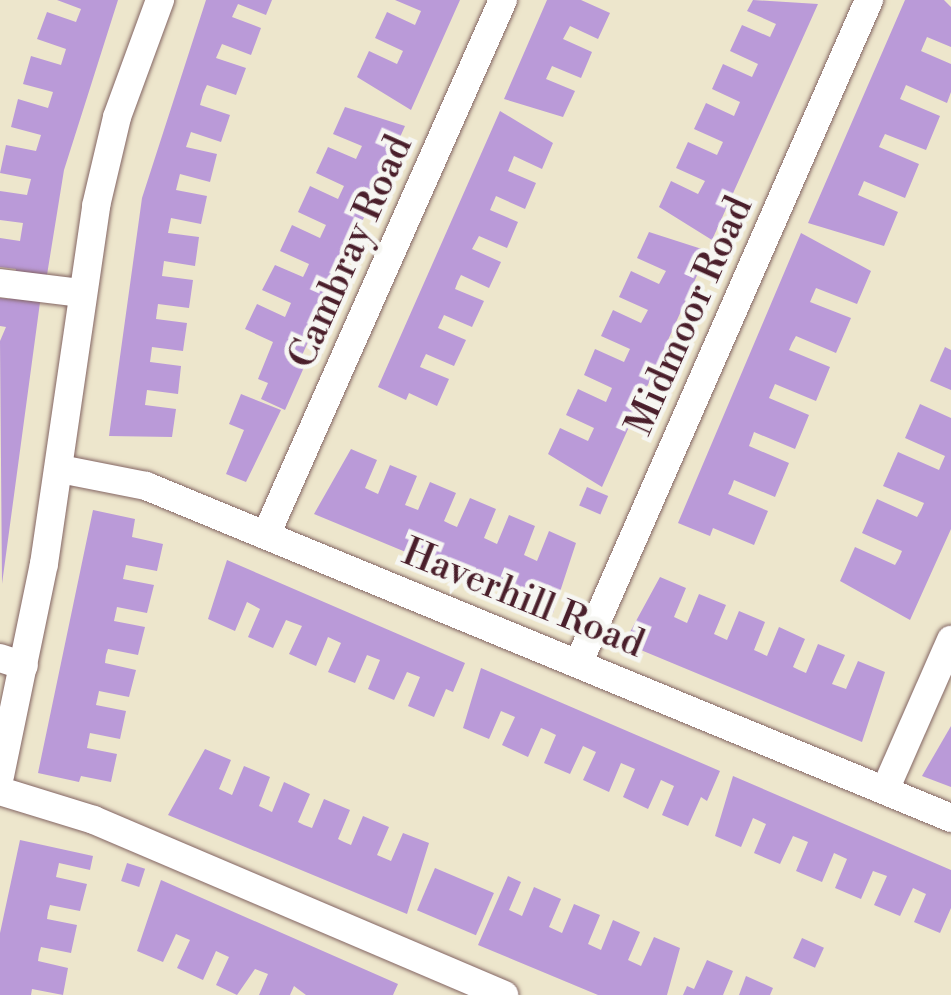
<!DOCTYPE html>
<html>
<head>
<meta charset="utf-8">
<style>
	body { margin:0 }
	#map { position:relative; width:951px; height:995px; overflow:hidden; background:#ede6cc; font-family:"Libre Bodoni",serif }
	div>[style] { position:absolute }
	.building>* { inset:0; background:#ba9ad8; transform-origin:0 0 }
	.roads { filter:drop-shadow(0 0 2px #836563) drop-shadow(0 0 2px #836563) }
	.street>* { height:28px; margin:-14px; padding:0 14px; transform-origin:14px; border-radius:14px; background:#fff }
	span { translate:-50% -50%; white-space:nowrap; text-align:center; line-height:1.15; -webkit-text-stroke:9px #f6f6f2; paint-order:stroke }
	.street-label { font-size:38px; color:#4a1f2b }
</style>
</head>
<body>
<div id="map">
	<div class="building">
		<i style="clip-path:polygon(57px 0,118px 0,64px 170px,46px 281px,15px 277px,16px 269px,0 267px,0 238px,20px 241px,23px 223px,0 220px,0 191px,27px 195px,31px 179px,0 173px,6px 145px,36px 151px,41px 135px,11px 127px,18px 99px,48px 108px,53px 92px,23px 84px,31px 56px,61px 65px,66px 49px,37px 39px,47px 12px,76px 22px,81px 9px)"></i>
		<i style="clip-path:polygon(206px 0,272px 0,266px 15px,238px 4px,232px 17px,261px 28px,251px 55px,222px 44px,216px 58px,246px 68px,236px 95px,207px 85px,203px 94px,200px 105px,230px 115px,221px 142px,191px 132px,186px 147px,217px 154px,210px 182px,180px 174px,176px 190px,207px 196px,201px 224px,171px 218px,168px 233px,199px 237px,195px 266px,164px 261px,162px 276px,193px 280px,189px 308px,158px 304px,156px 319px,187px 323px,183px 351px,152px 347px,150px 362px,181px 366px,178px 394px,147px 390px,145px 405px,176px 409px,172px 437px,109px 436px,142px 198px)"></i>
		<i style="clip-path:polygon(395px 0,460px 0,411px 110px,357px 77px,369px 51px,397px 64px,403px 51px,375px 38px,387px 12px,415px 25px,421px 11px)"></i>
		<i style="clip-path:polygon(547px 0,581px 0,610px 13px,598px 39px,570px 26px,563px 39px,592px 52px,581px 78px,552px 66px,546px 79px,575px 91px,563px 117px,504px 99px)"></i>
		<i style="clip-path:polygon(753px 0,818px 4px,712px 240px,659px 207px,671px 181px,698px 194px,705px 181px,676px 168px,688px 142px,717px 155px,723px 142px,694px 129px,706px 103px,734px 116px,740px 102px,712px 89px,723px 64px,752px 77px,758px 64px,730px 51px,742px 25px,770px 37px,776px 24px,747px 11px)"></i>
		<i style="clip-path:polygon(905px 0,944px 0,951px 7px,951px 47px,927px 37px,921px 51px,951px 64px,951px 92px,947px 103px,906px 85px,900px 99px,940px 116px,926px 150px,885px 134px,882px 140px,879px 147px,919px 164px,905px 198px,864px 181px,858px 195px,898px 212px,884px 246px,808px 223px)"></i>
		<i style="clip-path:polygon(345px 107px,405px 126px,299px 362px,305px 365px,285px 410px,261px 399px,268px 383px,258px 379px,273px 342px,245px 329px,257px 304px,285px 317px,291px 303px,262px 290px,275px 265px,303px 277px,306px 271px,309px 264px,280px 251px,292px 225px,320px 238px,326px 225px,298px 212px,310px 186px,338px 199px,344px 186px,316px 173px,328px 147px,356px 159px,362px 146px,333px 134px)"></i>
		<i style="clip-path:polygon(500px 111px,553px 143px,542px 169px,514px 156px,508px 171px,536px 183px,525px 209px,496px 196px,490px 210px,518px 222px,507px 248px,479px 236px,472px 249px,501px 262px,489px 288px,461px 275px,458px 281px,455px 289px,484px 301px,472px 327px,444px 315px,438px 328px,466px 340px,454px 366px,426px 354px,423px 360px,420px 367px,449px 379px,437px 406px,409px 393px,406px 400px,378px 387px)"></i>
		<i style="clip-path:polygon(649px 232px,708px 251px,602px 487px,548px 454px,560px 428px,588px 441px,594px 428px,566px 415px,578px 389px,606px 402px,612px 388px,584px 375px,595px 349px,624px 362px,630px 349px,601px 336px,613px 310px,641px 323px,648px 310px,619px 297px,631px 271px,659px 284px,666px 271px,637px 258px)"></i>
		<i style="clip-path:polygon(801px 233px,871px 271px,857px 304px,816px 288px,810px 302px,851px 318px,836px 353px,796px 336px,792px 343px,789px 350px,830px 367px,816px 401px,775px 384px,769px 398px,809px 415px,795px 449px,754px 432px,749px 446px,789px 463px,775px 497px,734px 480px,731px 488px,728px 494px,768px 511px,754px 545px,713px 528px,710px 536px,678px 523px)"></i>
		<i style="clip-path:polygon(11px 291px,41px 295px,2px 584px,0 341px,6px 327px,0 326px,0 298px,9px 299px)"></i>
		<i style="clip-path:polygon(945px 347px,951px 350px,951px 390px,930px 381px)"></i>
		<i style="clip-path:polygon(241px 394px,281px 410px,246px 482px,226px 474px,244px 430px,229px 424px)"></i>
		<i style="clip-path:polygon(920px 404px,951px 418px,951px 529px,910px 620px,840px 581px,855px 547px,895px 565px,899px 558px,902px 551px,862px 533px,877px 499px,917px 517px,921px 510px,924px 503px,883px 486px,898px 452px,939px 470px,945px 456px,905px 438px)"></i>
		<i style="clip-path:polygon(351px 449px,377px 460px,365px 488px,378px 494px,390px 465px,417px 476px,405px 505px,418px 510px,430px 482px,456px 493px,444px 521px,450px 524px,457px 527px,470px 498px,496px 509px,484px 538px,497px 544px,509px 515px,535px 526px,524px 555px,537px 561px,549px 531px,576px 543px,553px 613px,314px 514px)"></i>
		<i style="left:587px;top:487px;width:23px;height:20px;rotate:23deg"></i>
		<i style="clip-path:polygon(93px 510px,135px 519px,132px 537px,163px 544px,157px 571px,126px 565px,123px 579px,154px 585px,147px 613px,117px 607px,114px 621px,145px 627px,138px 655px,108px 649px,106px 655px,105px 663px,136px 670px,129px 697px,99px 691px,96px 705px,126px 711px,120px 739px,90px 733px,87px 748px,117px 754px,111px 782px,81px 776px,79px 782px,38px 773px)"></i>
		<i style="clip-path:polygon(227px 560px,465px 663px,453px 692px,446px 689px,434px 717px,408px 706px,420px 677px,407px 672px,394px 700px,368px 689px,380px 660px,367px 655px,355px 683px,328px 672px,341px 643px,328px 637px,316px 666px,289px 654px,302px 626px,286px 620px,273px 648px,248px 637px,260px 609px,247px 602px,235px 631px,208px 619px)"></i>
		<i style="clip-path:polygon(660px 577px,686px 588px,674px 617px,687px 623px,699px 594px,726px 605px,714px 634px,727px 640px,739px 611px,765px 622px,754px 650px,767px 656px,779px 627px,805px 639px,793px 667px,799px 670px,806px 673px,818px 644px,845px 655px,832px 684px,846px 689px,858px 661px,885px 672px,862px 742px,624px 643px)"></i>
		<i style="clip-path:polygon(481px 668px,720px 771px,707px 801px,701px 797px,688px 826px,662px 815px,674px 786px,661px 780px,648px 809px,623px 797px,635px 769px,621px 763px,609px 792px,583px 780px,596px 752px,583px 746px,570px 774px,544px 763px,556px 735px,548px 731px,541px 728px,528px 757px,502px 745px,515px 717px,501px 711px,489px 739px,463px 728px)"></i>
		<i style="clip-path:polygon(951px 726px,951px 787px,922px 776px)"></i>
		<i style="clip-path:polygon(205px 749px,231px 760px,219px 789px,232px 795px,244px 766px,270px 777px,259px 806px,272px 812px,284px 782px,310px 794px,298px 822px,304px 825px,312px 828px,324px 799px,350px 810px,338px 839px,344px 842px,351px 845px,363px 816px,389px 827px,377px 855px,391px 861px,403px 833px,429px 843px,407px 914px,168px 815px)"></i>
		<i style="clip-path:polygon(733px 776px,951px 870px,951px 908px,940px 933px,914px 922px,926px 894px,913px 888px,900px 916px,874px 905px,887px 876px,873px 871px,861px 899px,835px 888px,847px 859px,834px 853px,822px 882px,796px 871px,808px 842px,793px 836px,780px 864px,754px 853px,766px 824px,753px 818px,741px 847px,715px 836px)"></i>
		<i style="clip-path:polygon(20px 840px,93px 856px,90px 870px,59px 863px,56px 877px,87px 884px,80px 911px,50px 905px,48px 912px,47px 919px,77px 925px,71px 953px,41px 947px,39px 954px,38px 961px,68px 968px,63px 995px,32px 989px,31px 995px,0 995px,0 933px)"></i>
		<i style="left:127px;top:863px;width:19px;height:19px;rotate:18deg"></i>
		<i style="left:435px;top:868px;width:64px;height:46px;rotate:23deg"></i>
		<i style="clip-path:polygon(508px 876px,521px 882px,509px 910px,522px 916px,534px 887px,561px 899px,549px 927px,562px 933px,574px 904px,600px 915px,588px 944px,601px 950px,613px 920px,640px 932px,628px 960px,641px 966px,654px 937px,680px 948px,667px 995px,598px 995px,478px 945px)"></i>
		<i style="clip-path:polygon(161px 880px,398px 984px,393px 995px,306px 995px,294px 986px,290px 995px,259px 995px,268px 974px,255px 969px,237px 995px,216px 985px,229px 957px,216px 951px,203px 980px,177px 968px,190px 940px,176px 934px,163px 962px,137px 951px)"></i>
		<i style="left:802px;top:938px;width:24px;height:22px;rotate:24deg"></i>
		<i style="clip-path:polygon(707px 960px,733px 971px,723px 995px,683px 995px,687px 986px,694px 989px)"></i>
		<i style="clip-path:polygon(746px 976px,773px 988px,770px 995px,739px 995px)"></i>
	</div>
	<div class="roads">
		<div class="street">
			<i style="left:0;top:283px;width:83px;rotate:7deg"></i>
			<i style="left:60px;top:469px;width:88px;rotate:11.2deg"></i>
			<i style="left:146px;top:486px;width:871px;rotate:22.41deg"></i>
			<i style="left:266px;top:535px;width:585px;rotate:-66.11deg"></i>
			<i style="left:0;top:658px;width:25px;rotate:18deg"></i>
			<i style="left:579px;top:662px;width:723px;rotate:-66.34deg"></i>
			<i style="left:0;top:776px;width:217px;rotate:-78.3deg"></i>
			<i style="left:44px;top:564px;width:362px;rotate:-81.7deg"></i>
			<i style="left:96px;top:206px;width:91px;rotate:-76.7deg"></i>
			<i style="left:117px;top:117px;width:125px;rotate:-69.8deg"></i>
			<i style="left:885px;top:790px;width:164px;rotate:-66.3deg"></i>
			<i style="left:0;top:791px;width:98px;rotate:17.1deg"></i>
			<i style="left:94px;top:820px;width:446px;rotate:23.1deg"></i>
		</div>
	</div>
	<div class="street-label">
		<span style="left:351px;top:252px;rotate:-66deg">Cambray Road</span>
		<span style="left:690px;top:316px;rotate:-66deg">Midmoor Road</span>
		<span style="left:523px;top:599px;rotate:22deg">Haverhill Road</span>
	</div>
</div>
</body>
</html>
